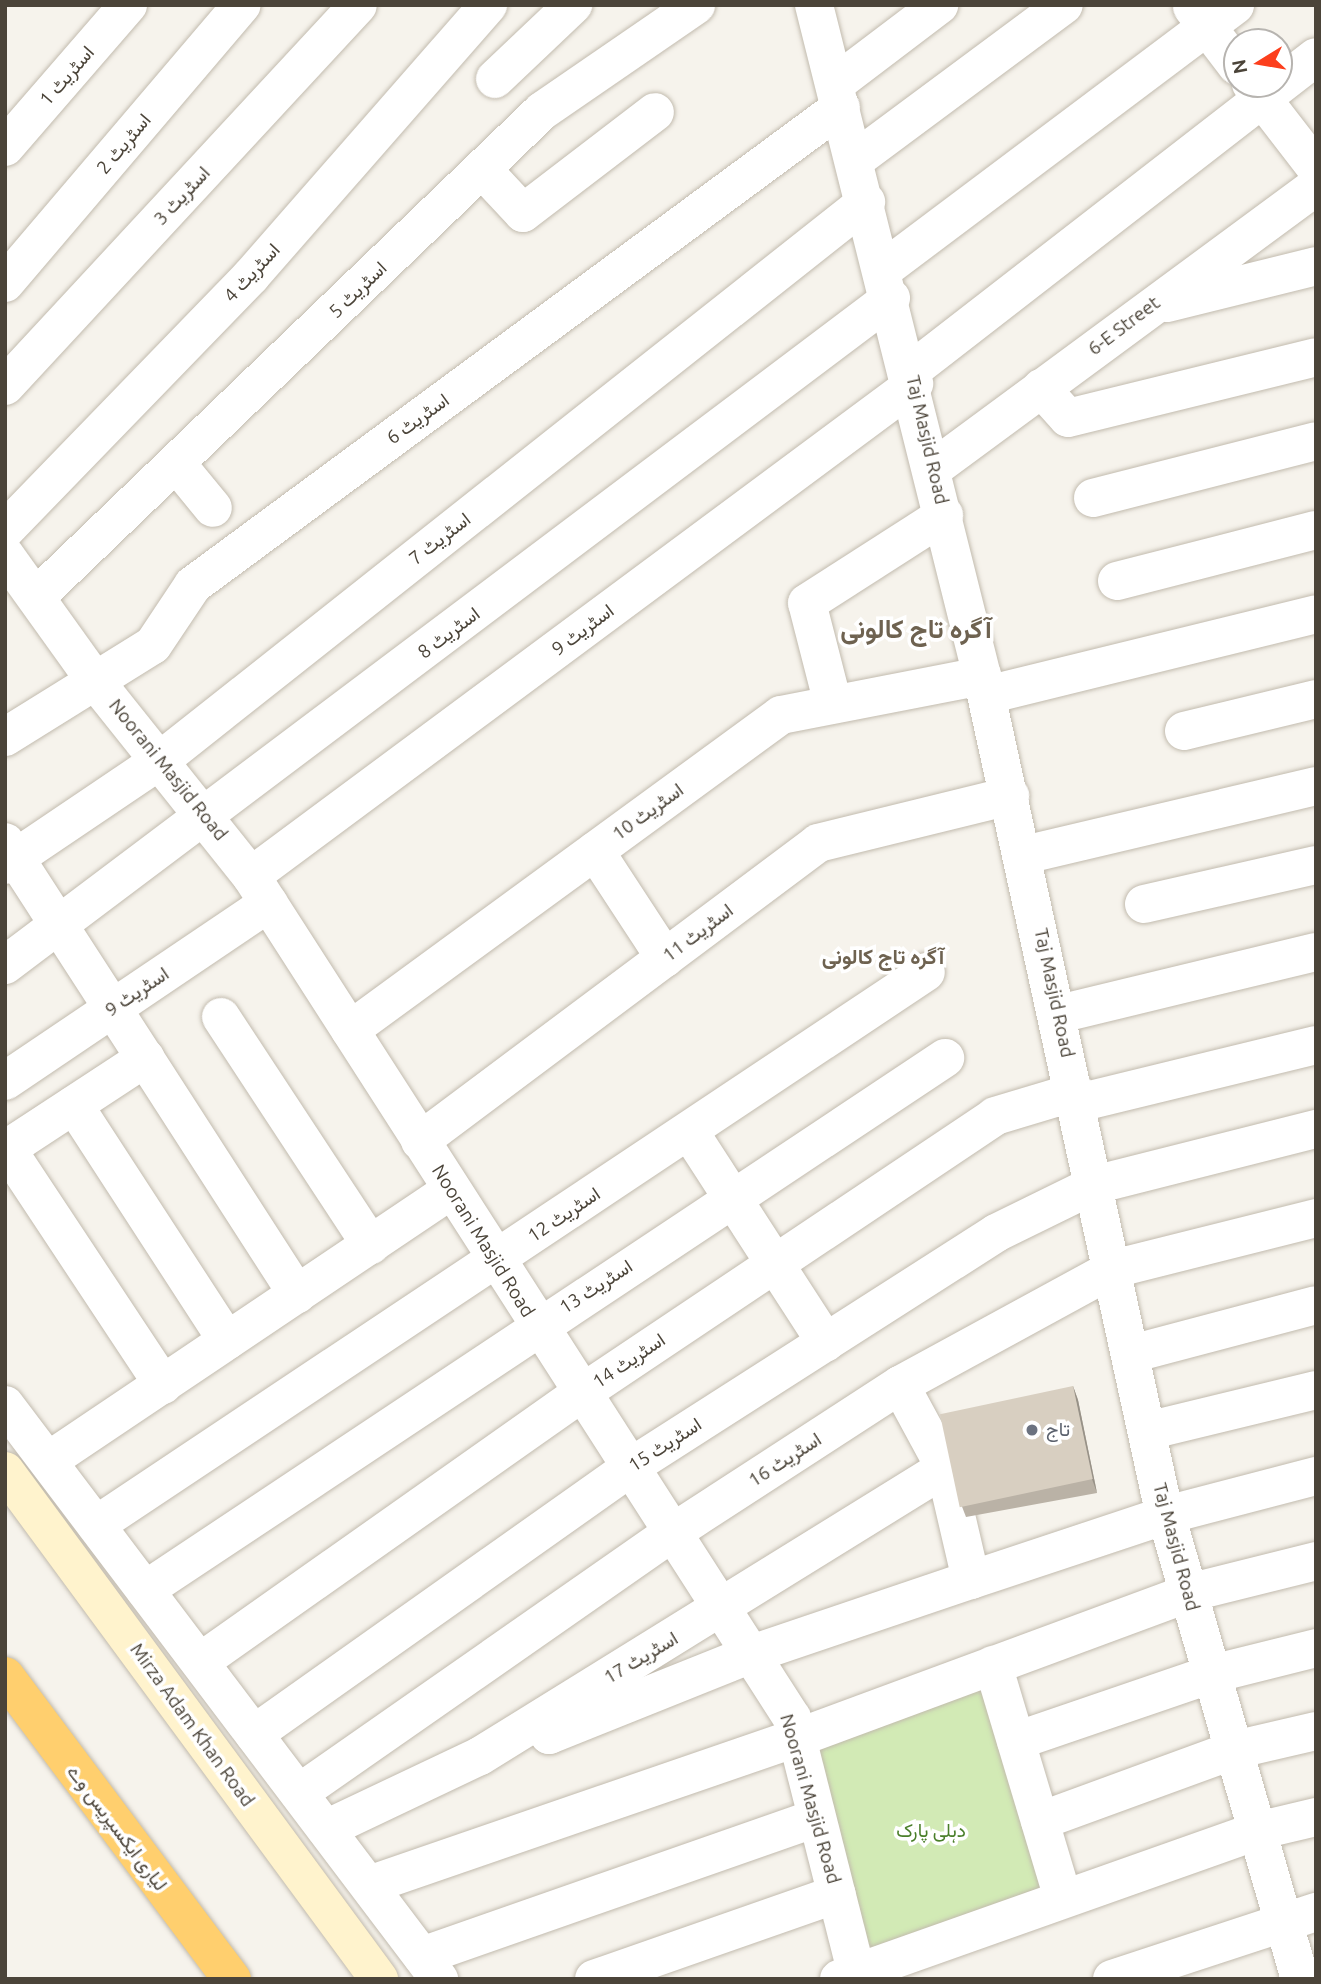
<!DOCTYPE html>
<html>
<head>
<meta charset="utf-8">
<style>
	body { margin:0 }
	#map { position:relative; width:1321px; height:1984px; overflow:hidden; background:#f6f3ec; font-family:Ubuntu,Vazirmatn,sans-serif }
	div>[style] { position:absolute }
	.green>* { inset:0; background:#d2eab5; transform-origin:0 0 }
	.roads { filter:drop-shadow(0 0 2px #c2bbae) drop-shadow(0 0 2px #c2bbae) }
	.street>* { height:38px; margin:-19px; padding:0 19px; transform-origin:19px; border-radius:19px; background:#fff }
	.secondary>* { height:38px; margin:-19px; padding:0 19px; transform-origin:19px; border-radius:19px; background:#fff3cd }
	.highway>* { height:38px; margin:-19px; padding:0 19px; transform-origin:19px; border-radius:19px; background:#ffcf6e }
	.wall>* { inset:0; background:#bab2a6 }
	.shaded-wall>* { inset:0; background:#979187 }
	.building>* { inset:0; background:#d8cfc1; transform-origin:0 0 }
	.dots>* { width:19px; height:19px; translate:-50% -50%; box-sizing:border-box; border:4px solid #fff; border-radius:50% }
	span { translate:-50% -50%; white-space:nowrap; text-align:center; line-height:1.15; -webkit-text-stroke:7px #fff; paint-order:stroke }
	.street-label { font-size:19px; color:#4b4439 }
	.worship-label { font-size:19px; color:#5b616d }
	.left { translate:0 -50%; text-align:left }
	.park-label { font-size:19px; color:#4a7f2a }
	.neighbourhood-label { font-size:21px; color:#6e6250; font-weight:700 }
	.district-label { font-size:26px; color:#6e6250; font-weight:700 }
	.frame { position:absolute; inset:0; border:7px solid #4b4439; pointer-events:none }
	.north { position:absolute; left:1223px; top:28px; width:70px; height:70px; box-sizing:border-box; background:#fff; border:2px solid #b7b4b0; border-radius:50%; rotate:259deg; font-size:19px; font-weight:700; line-height:28px; text-align:center; color:#4b4439 }
	.north::after { content:''; display:block; margin:auto; width:24px; height:32px; background:#fc3f1d; clip-path:polygon(50% 0,100% 100%,50% 72%,0 100%) }
</style>
</head>
<body>
<div id="map">
	<div class="green">
		<i style="left:995px;top:1668px;width:241px;height:210px;rotate:74deg"></i>
	</div>
	<div class="roads">
		<div class="street">
			<i style="left:814px;top:5px;width:692px;rotate:75.94deg"></i>
			<i style="left:982px;top:676px;width:837px;rotate:77.72deg"></i>
			<i style="left:1160px;top:1494px;width:505px;rotate:73.9deg"></i>
			<i style="left:1192px;top:7px;width:74px;rotate:52.7deg"></i>
			<i style="left:495px;top:79px;width:108px;rotate:-43.5deg"></i>
			<i style="left:835px;top:84px;width:131px;rotate:-37.2deg"></i>
			<i style="left:1251px;top:84px;width:106px;rotate:52.3deg"></i>
			<i style="left:5px;top:147px;width:188px;rotate:-49.1deg"></i>
			<i style="left:855px;top:160px;width:260px;rotate:-36.6deg"></i>
			<i style="left:482px;top:169px;width:60px;rotate:47deg"></i>
			<i style="left:523px;top:213px;width:166px;rotate:-37.4deg"></i>
			<i style="left:884px;top:269px;width:439px;rotate:-36.9deg"></i>
			<i style="left:5px;top:283px;width:365px;rotate:-49.6deg"></i>
			<i style="left:1167px;top:303px;width:154px;rotate:-13.9deg"></i>
			<i style="left:911px;top:371px;width:512px;rotate:-37.79deg"></i>
			<i style="left:5px;top:386px;width:519px;rotate:-47.18deg"></i>
			<i style="left:1041px;top:388px;width:40px;rotate:48deg"></i>
			<i style="left:1068px;top:418px;width:255px;rotate:-13.8deg"></i>
			<i style="left:176px;top:463px;width:58px;rotate:50.6deg"></i>
			<i style="left:934px;top:468px;width:475px;rotate:-36.4deg"></i>
			<i style="left:1093px;top:498px;width:230px;rotate:-14.3deg"></i>
			<i style="left:5px;top:530px;width:354px;rotate:-45.9deg"></i>
			<i style="left:251px;top:276px;width:360px;rotate:-48.8deg"></i>
			<i style="left:5px;top:555px;width:156px;rotate:54.4deg"></i>
			<i style="left:96px;top:682px;width:248px;rotate:51.4deg"></i>
			<i style="left:251px;top:876px;width:1001px;rotate:57.28deg"></i>
			<i style="left:792px;top:1718px;width:269px;rotate:75.8deg"></i>
			<i style="left:1117px;top:581px;width:205px;rotate:-14.4deg"></i>
			<i style="left:37px;top:596px;width:700px;rotate:-43.84deg"></i>
			<i style="left:542px;top:111px;width:187px;rotate:-34.5deg"></i>
			<i style="left:987px;top:695px;width:339px;rotate:-13.8deg"></i>
			<i style="left:833px;top:704px;width:104px;rotate:-104.4deg"></i>
			<i style="left:807px;top:603px;width:163px;rotate:-32.7deg"></i>
			<i style="left:1184px;top:731px;width:136px;rotate:-13.6deg"></i>
			<i style="left:5px;top:737px;width:174px;rotate:-31.9deg"></i>
			<i style="left:153px;top:645px;width:72px;rotate:-56.3deg"></i>
			<i style="left:193px;top:585px;width:805px;rotate:-36.41deg"></i>
			<i style="left:5px;top:842px;width:257px;rotate:57.1deg"></i>
			<i style="left:595px;top:851px;width:128px;rotate:56.8deg"></i>
			<i style="left:1024px;top:855px;width:300px;rotate:-13.3deg"></i>
			<i style="left:5px;top:865px;width:189px;rotate:-34deg"></i>
			<i style="left:162px;top:759px;width:898px;rotate:-38.35deg"></i>
			<i style="left:251px;top:876px;width:826px;rotate:-36.58deg"></i>
			<i style="left:1144px;top:904px;width:176px;rotate:-12.8deg"></i>
			<i style="left:5px;top:965px;width:1109px;rotate:-36.97deg"></i>
			<i style="left:1059px;top:1014px;width:264px;rotate:-13.6deg"></i>
			<i style="left:221px;top:1017px;width:273px;rotate:56.7deg"></i>
			<i style="left:350px;top:1030px;width:534px;rotate:-36.16deg"></i>
			<i style="left:781px;top:715px;width:205px;rotate:-11deg"></i>
			<i style="left:5px;top:1081px;width:318px;rotate:-34deg"></i>
			<i style="left:1078px;top:1103px;width:245px;rotate:-13.7deg"></i>
			<i style="left:74px;top:1105px;width:281px;rotate:57deg"></i>
			<i style="left:689px;top:1131px;width:252px;rotate:57.1deg"></i>
			<i style="left:420px;top:1141px;width:497px;rotate:-36.8deg"></i>
			<i style="left:818px;top:843px;width:198px;rotate:-13.8deg"></i>
			<i style="left:7px;top:1149px;width:283px;rotate:56.5deg"></i>
			<i style="left:5px;top:1150px;width:168px;rotate:-33.3deg"></i>
			<i style="left:145px;top:1058px;width:281px;rotate:57.2deg"></i>
			<i style="left:1131px;top:1354px;width:191px;rotate:-14.8deg"></i>
			<i style="left:900px;top:1385px;width:94px;rotate:61.5deg"></i>
			<i style="left:945px;top:1468px;width:115px;rotate:76.9deg"></i>
			<i style="left:5px;top:1405px;width:720px;rotate:52.91deg"></i>
			<i style="left:1147px;top:1431px;width:174px;rotate:-13.6deg"></i>
			<i style="left:48px;top:1461px;width:484px;rotate:-33.9deg"></i>
			<i style="left:96px;top:1525px;width:997px;rotate:-33.67deg"></i>
			<i style="left:145px;top:1590px;width:961px;rotate:-33.62deg"></i>
			<i style="left:200px;top:1662px;width:467px;rotate:-35.2deg"></i>
			<i style="left:582px;top:1393px;width:497px;rotate:-33.8deg"></i>
			<i style="left:995px;top:1116px;width:84px;rotate:-16.7deg"></i>
			<i style="left:993px;top:1665px;width:244px;rotate:73.3deg"></i>
			<i style="left:541px;top:1719px;width:18px;rotate:63deg"></i>
			<i style="left:549px;top:1735px;width:219px;rotate:-21.8deg"></i>
			<i style="left:752px;top:1654px;width:231px;rotate:-18.7deg"></i>
			<i style="left:971px;top:1580px;width:206px;rotate:-18.4deg"></i>
			<i style="left:1166px;top:1515px;width:155px;rotate:-14.6deg"></i>
			<i style="left:254px;top:1734px;width:463px;rotate:-35.3deg"></i>
			<i style="left:632px;top:1466px;width:432px;rotate:-32.6deg"></i>
			<i style="left:996px;top:1233px;width:109px;rotate:-26.1deg"></i>
			<i style="left:1094px;top:1185px;width:229px;rotate:-14.2deg"></i>
			<i style="left:1016px;top:1741px;width:207px;rotate:-18.9deg"></i>
			<i style="left:1212px;top:1674px;width:107px;rotate:-14deg"></i>
			<i style="left:299px;top:1793px;width:458px;rotate:-34.9deg"></i>
			<i style="left:675px;top:1531px;width:268px;rotate:-33deg"></i>
			<i style="left:900px;top:1385px;width:243px;rotate:-28.6deg"></i>
			<i style="left:1113px;top:1269px;width:209px;rotate:-14.1deg"></i>
			<i style="left:1040px;top:1821px;width:207px;rotate:-20.1deg"></i>
			<i style="left:1234px;top:1750px;width:84px;rotate:-13deg"></i>
			<i style="left:326px;top:1829px;width:170px;rotate:-25.4deg"></i>
			<i style="left:480px;top:1756px;width:547px;rotate:-31.77deg"></i>
			<i style="left:369px;top:1885px;width:453px;rotate:-19deg"></i>
			<i style="left:797px;top:1738px;width:417px;rotate:-20.3deg"></i>
			<i style="left:1188px;top:1593px;width:132px;rotate:-14deg"></i>
			<i style="left:422px;top:1956px;width:418px;rotate:-19.3deg"></i>
			<i style="left:594px;top:1979px;width:257px;rotate:-19.3deg"></i>
			<i style="left:839px;top:1979px;width:443px;rotate:-19.5deg"></i>
			<i style="left:1257px;top:1831px;width:61px;rotate:-13.3deg"></i>
			<i style="left:1112px;top:1979px;width:215px;rotate:-18.2deg"></i>
		</div>
		<div class="secondary">
			<i style="left:5px;top:1471px;width:631px;rotate:53.64deg"></i>
		</div>
		<div class="highway">
			<i style="left:5px;top:1676px;width:379px;rotate:53.2deg"></i>
		</div>
	</div>
	<div class="wall">
		<i style="clip-path:polygon(1073px 1386px,1078px 1400px,1097px 1493px,966px 1517px,961px 1504px)"></i>
	</div>
	<div class="shaded-wall">
		<i style="clip-path:polygon(1073px 1386px,1078px 1400px,1097px 1493px,1092px 1479px)"></i>
	</div>
	<div class="building">
		<i style="left:1073px;top:1386px;width:95px;height:136px;rotate:78deg"></i>
	</div>
	<div class="dots">
		<i style="left:1032px;top:1430px;background:#6b7280"></i>
	</div>
	<div class="street-label">
		<span style="left:67px;top:76px;rotate:-49deg">اسٹریٹ 1</span>
		<span style="left:124px;top:144px;rotate:-50deg">اسٹریٹ 2</span>
		<span style="left:182px;top:196px;rotate:-47deg">اسٹریٹ 3</span>
		<span style="left:252px;top:273px;rotate:-47deg">اسٹریٹ 4</span>
		<span style="left:358px;top:290px;rotate:-44deg">اسٹریٹ 5</span>
		<span style="left:1124px;top:326px;rotate:-37deg">6-E Street</span>
		<span style="left:418px;top:419px;rotate:-36deg">اسٹریٹ 6</span>
		<span style="left:927px;top:440px;rotate:77deg">Taj Masjid Road</span>
		<span style="left:440px;top:539px;rotate:-38deg">اسٹریٹ 7</span>
		<span style="left:583px;top:630px;rotate:-37deg">اسٹریٹ 9</span>
		<span style="left:449px;top:633px;rotate:-37deg">اسٹریٹ 8</span>
		<span style="left:168px;top:770px;rotate:51deg">Noorani Masjid Road</span>
		<span style="left:648px;top:812px;rotate:-36deg">اسٹریٹ 10</span>
		<span style="left:698px;top:933px;rotate:-37deg">اسٹریٹ 11</span>
		<span style="left:137px;top:992px;rotate:-34deg">اسٹریٹ 9</span>
		<span style="left:1054px;top:993px;rotate:78deg">Taj Masjid Road</span>
		<span style="left:564px;top:1215px;rotate:-34deg">اسٹریٹ 12</span>
		<span style="left:483px;top:1241px;rotate:58deg">Noorani Masjid Road</span>
		<span style="left:596px;top:1287px;rotate:-33deg">اسٹریٹ 13</span>
		<span style="left:629px;top:1361px;rotate:-34deg">اسٹریٹ 14</span>
		<span style="left:665px;top:1445px;rotate:-33deg">اسٹریٹ 15</span>
		<span style="left:785px;top:1460px;rotate:-33deg">اسٹریٹ 16</span>
		<span style="left:1176px;top:1547px;rotate:75deg">Taj Masjid Road</span>
		<span style="left:641px;top:1658px;rotate:-31deg">اسٹریٹ 17</span>
		<span style="left:192px;top:1725px;rotate:54deg">Mirza Adam Khan Road</span>
		<span style="left:810px;top:1799px;rotate:74deg">Noorani Masjid Road</span>
		<span style="left:117px;top:1828px;rotate:53deg">لیاری ایکسپریس وے</span>
	</div>
	<div class="worship-label">
		<span class="left" style="left:1046px;top:1430px">تاج</span>
	</div>
	<div class="park-label">
		<span style="left:931px;top:1831px">دہلی پارک</span>
	</div>
	<div class="neighbourhood-label">
		<span style="left:883px;top:956px">آگرہ تاج کالونی</span>
	</div>
	<div class="district-label">
		<span style="left:916px;top:629px">آگرہ تاج کالونی</span>
	</div>
	<div class="frame"></div>
	<div class="north">N</div>
</div>
</body>
</html>
